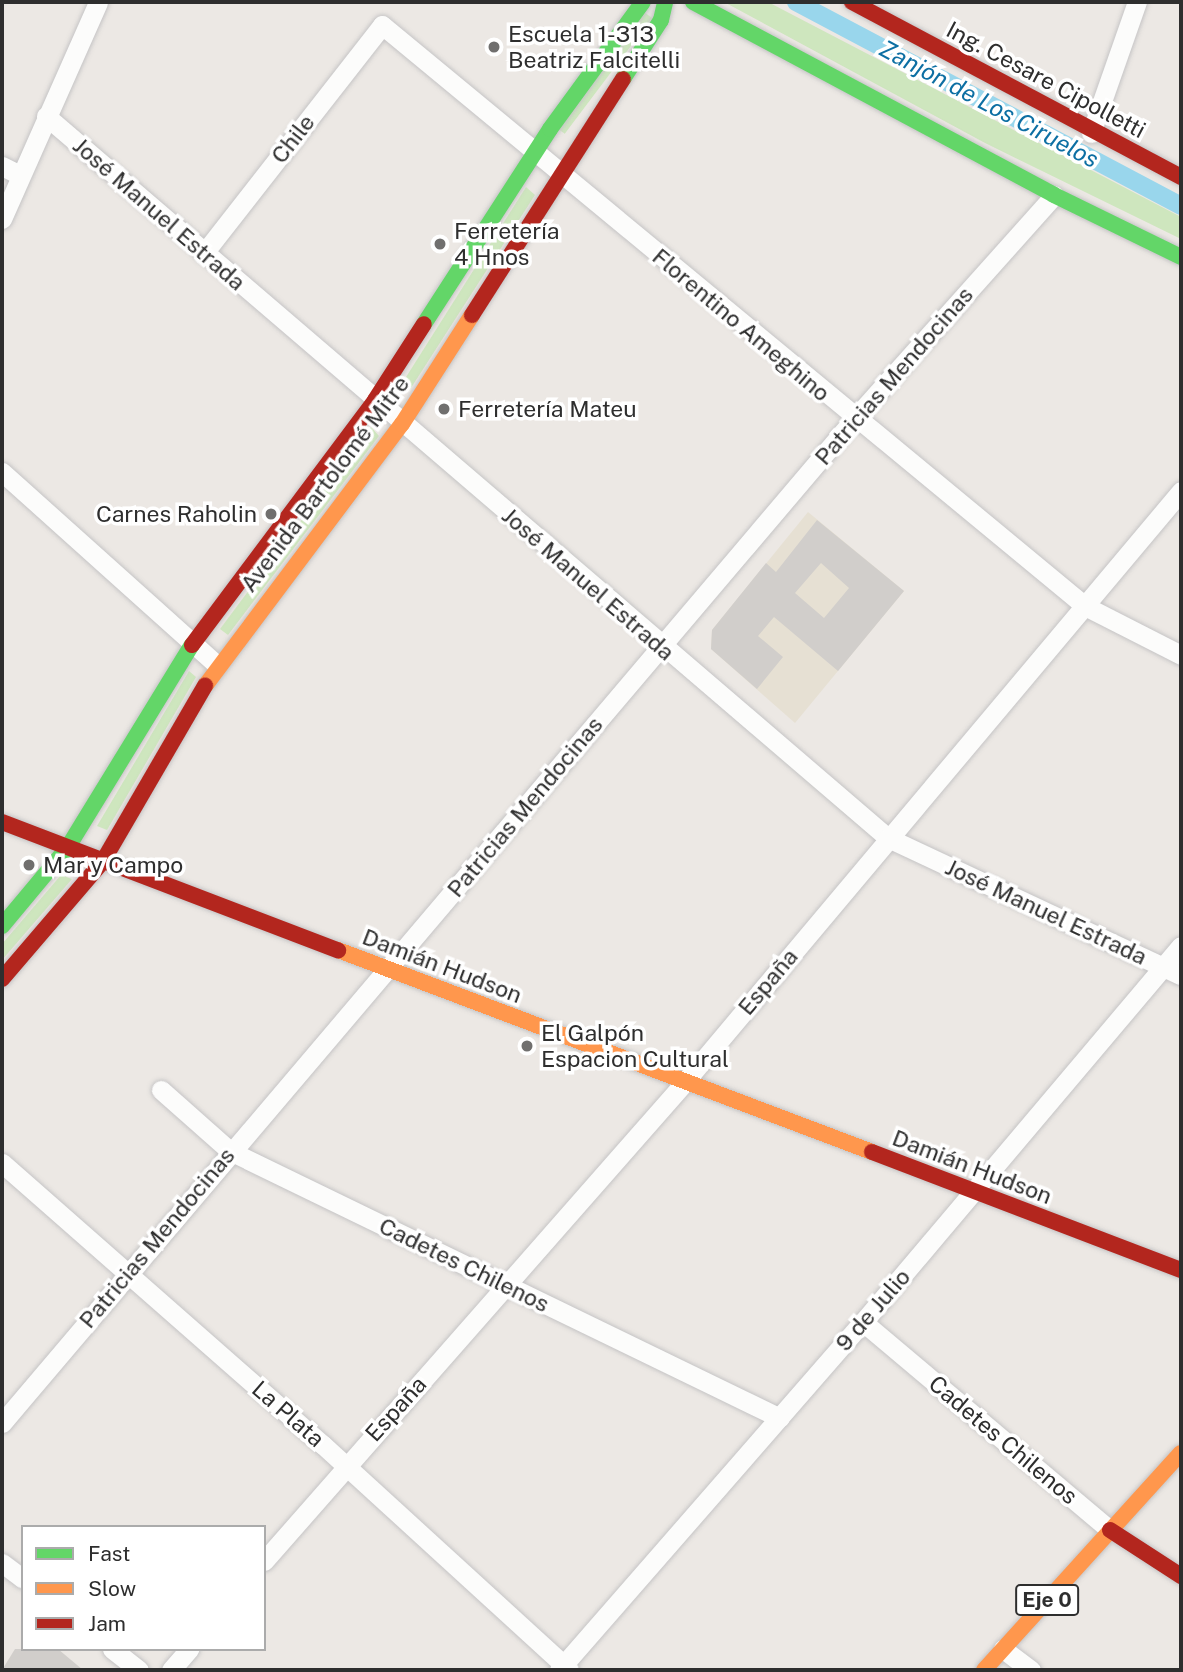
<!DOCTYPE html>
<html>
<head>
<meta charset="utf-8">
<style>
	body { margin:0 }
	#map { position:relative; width:1183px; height:1672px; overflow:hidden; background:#ece8e4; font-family:"Public Sans",sans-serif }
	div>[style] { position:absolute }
	.education>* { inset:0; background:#e6e0d3 }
	.green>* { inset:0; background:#cee6be; transform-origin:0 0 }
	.canal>* { height:18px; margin:-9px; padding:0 9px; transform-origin:9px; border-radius:9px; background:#99d6ec }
	.building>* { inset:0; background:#d1cecb }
	.roads { filter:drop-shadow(0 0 2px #c5c4c5) drop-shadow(0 0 2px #c5c4c5) }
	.street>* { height:19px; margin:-9.5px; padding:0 9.5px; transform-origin:9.5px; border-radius:9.5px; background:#fcfcfb }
	.fast>* { height:16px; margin:-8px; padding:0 8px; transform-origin:8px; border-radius:8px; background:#63d668 }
	.slow>* { height:16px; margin:-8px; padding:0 8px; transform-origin:8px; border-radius:8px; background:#ff974d }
	.jam>* { height:16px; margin:-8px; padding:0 8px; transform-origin:8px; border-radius:8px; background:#b3261e }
	.dots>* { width:19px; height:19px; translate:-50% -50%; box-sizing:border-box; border:4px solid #fff; border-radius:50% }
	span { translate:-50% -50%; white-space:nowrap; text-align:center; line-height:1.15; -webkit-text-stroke:7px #fff; paint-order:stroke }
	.shield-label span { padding:2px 5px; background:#fff; border:2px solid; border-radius:5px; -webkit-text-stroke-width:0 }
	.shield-label { font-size:21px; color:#2e2e2e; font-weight:700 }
	.poi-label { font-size:23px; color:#2e2e2e }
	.left { translate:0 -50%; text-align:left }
	.right { translate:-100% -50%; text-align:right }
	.street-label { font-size:23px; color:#2e2e2e }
	.water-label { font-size:24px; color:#0d6fa3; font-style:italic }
	.frame { position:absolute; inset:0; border:4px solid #2e2e2e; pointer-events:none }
	.legend { position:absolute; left:21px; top:1525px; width:245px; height:126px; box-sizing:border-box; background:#fff; border:2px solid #ababab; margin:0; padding:9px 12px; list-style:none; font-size:21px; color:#2e2e2e }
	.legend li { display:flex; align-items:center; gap:14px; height:35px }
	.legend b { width:35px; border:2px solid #ababab }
</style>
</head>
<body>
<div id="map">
	<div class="education">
		<i style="clip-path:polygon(808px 512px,904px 591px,795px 723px,711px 649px,712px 630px)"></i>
	</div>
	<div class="green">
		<i style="clip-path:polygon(724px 2px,768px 2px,1181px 217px,1181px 239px,985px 143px)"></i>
		<i style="left:644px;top:12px;width:10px;height:145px;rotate:37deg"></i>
		<i style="clip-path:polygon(526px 187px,535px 195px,409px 391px,401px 385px)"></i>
		<i style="clip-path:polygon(371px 427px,379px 436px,228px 635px,220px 629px)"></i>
		<i style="clip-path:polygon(189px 671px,196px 677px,107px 830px,97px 826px)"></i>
		<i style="clip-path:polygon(61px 875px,72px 879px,2px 960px,2px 944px)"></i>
	</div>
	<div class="canal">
		<i style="left:796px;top:2px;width:436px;rotate:27.9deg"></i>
	</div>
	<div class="building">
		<i style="clip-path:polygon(evenodd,817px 520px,904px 591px,838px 671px,774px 617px,758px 636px,783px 657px,757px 689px,711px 649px,712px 630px,766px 563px,776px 572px,817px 520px,821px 563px,849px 588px,824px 618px,795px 593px,821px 563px)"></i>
		<i style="clip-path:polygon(15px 1649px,58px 1649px,83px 1670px,2px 1670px)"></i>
	</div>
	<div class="roads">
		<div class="street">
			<i style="left:46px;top:116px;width:1109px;rotate:40.61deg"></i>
			<i style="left:888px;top:838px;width:323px;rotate:25.1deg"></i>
			<i style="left:1091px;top:133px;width:139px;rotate:-70.7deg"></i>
			<i style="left:2px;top:166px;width:20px;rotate:27deg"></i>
			<i style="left:2px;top:219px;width:237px;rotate:-66.1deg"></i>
			<i style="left:204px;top:253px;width:289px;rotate:-52deg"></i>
			<i style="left:382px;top:25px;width:912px;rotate:39.57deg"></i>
			<i style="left:1085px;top:606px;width:108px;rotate:27deg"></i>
			<i style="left:2px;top:472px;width:289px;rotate:41.9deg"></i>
			<i style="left:161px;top:1090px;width:92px;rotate:41.5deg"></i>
			<i style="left:230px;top:1151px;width:611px;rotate:25.89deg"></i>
			<i style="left:2px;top:1163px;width:427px;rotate:41.3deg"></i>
			<i style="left:323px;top:1445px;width:333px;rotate:42.4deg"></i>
			<i style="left:863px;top:1322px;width:323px;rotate:40.1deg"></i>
			<i style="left:2px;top:1423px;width:1317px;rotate:-49.68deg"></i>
			<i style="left:854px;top:419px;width:300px;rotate:-48.2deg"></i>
			<i style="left:264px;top:1561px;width:635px;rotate:-48.7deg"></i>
			<i style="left:683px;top:1084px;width:774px;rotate:-49.98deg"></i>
			<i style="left:2px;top:1563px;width:26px;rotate:37deg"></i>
			<i style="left:112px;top:1649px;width:34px;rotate:38deg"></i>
			<i style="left:1003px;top:1649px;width:35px;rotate:37deg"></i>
			<i style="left:171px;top:1670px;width:28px;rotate:-49deg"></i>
			<i style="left:559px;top:1670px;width:462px;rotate:-48.9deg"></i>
			<i style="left:863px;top:1322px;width:492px;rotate:-49.8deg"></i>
		</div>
		<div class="fast">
			<i style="left:693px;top:2px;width:409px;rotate:28.1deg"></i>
			<i style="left:1054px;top:195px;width:141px;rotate:26deg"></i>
			<i style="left:623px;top:79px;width:70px;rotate:-57.2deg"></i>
			<i style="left:661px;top:20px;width:18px;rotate:-77deg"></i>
			<i style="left:424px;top:324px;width:232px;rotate:-57.1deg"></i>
			<i style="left:550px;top:129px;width:157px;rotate:-53.8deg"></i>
			<i style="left:2px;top:926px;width:103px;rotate:-50.1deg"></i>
			<i style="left:68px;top:847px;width:237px;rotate:-58.5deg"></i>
		</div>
		<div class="slow">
			<i style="left:205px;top:686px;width:328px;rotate:-53.1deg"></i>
			<i style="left:402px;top:424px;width:130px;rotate:-57.3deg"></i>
			<i style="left:338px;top:950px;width:571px;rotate:20.72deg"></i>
			<i style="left:984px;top:1670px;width:293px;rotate:-47.8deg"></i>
		</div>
		<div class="jam">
			<i style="left:852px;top:2px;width:373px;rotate:28deg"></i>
			<i style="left:472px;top:315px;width:280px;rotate:-57.4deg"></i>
			<i style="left:192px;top:645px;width:306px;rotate:-53.2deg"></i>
			<i style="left:375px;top:400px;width:90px;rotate:-57.2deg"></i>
			<i style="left:2px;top:822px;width:360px;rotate:20.9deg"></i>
			<i style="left:2px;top:979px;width:155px;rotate:-49.4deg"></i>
			<i style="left:103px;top:861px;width:203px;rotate:-59.8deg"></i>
			<i style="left:872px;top:1152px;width:331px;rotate:20.9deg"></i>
			<i style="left:1110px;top:1530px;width:85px;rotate:32.9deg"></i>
		</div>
	</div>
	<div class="dots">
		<i style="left:494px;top:47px;background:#706f6e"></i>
		<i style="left:440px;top:244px;background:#706f6e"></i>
		<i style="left:444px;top:409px;background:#706f6e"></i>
		<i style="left:271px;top:514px;background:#706f6e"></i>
		<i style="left:29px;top:865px;background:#706f6e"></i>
		<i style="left:527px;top:1046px;background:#706f6e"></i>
	</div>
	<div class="shield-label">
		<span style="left:1047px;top:1600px">Eje 0</span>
	</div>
	<div class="poi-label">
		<span class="left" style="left:508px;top:47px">Escuela 1-313<br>Beatriz Falcitelli</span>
		<span class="left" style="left:454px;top:244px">Ferretería<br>4 Hnos</span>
		<span class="left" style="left:458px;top:409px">Ferretería Mateu</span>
		<span class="right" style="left:257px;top:514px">Carnes Raholin</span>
		<span class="left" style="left:43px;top:865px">Mar y Campo</span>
		<span class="left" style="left:541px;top:1046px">El Galpón<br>Espacion Cultural</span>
	</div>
	<div class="street-label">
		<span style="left:1046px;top:80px;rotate:28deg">Ing. Cesare Cipolletti</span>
		<span style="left:293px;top:139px;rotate:-52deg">Chile</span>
		<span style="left:159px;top:214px;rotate:41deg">José Manuel Estrada</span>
		<span style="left:741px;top:325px;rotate:40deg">Florentino Ameghino</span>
		<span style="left:894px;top:376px;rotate:-49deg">Patricias Mendocinas</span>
		<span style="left:325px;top:484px;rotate:-53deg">Avenida Bartolomé Mitre</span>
		<span style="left:588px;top:584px;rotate:41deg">José Manuel Estrada</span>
		<span style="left:525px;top:807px;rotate:-50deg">Patricias Mendocinas</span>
		<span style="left:1046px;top:912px;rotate:25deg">José Manuel Estrada</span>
		<span style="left:442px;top:966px;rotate:21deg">Damián Hudson</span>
		<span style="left:768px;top:982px;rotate:-50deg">España</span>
		<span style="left:972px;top:1167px;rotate:21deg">Damián Hudson</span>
		<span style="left:157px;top:1238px;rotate:-50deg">Patricias Mendocinas</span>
		<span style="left:464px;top:1265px;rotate:26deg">Cadetes Chilenos</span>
		<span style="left:873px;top:1310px;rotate:-49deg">9 de Julio</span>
		<span style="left:396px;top:1409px;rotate:-48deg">España</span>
		<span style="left:288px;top:1414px;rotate:41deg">La Plata</span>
		<span style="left:1003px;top:1440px;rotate:40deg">Cadetes Chilenos</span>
	</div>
	<div class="water-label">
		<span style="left:989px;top:104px;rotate:28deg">Zanjón de Los Ciruelos</span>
	</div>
	<div class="frame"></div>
	<ul class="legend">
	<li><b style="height:9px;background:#63d668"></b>Fast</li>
	<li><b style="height:9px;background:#ff974d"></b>Slow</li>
	<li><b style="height:9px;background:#b3261e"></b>Jam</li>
	</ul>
</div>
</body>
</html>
